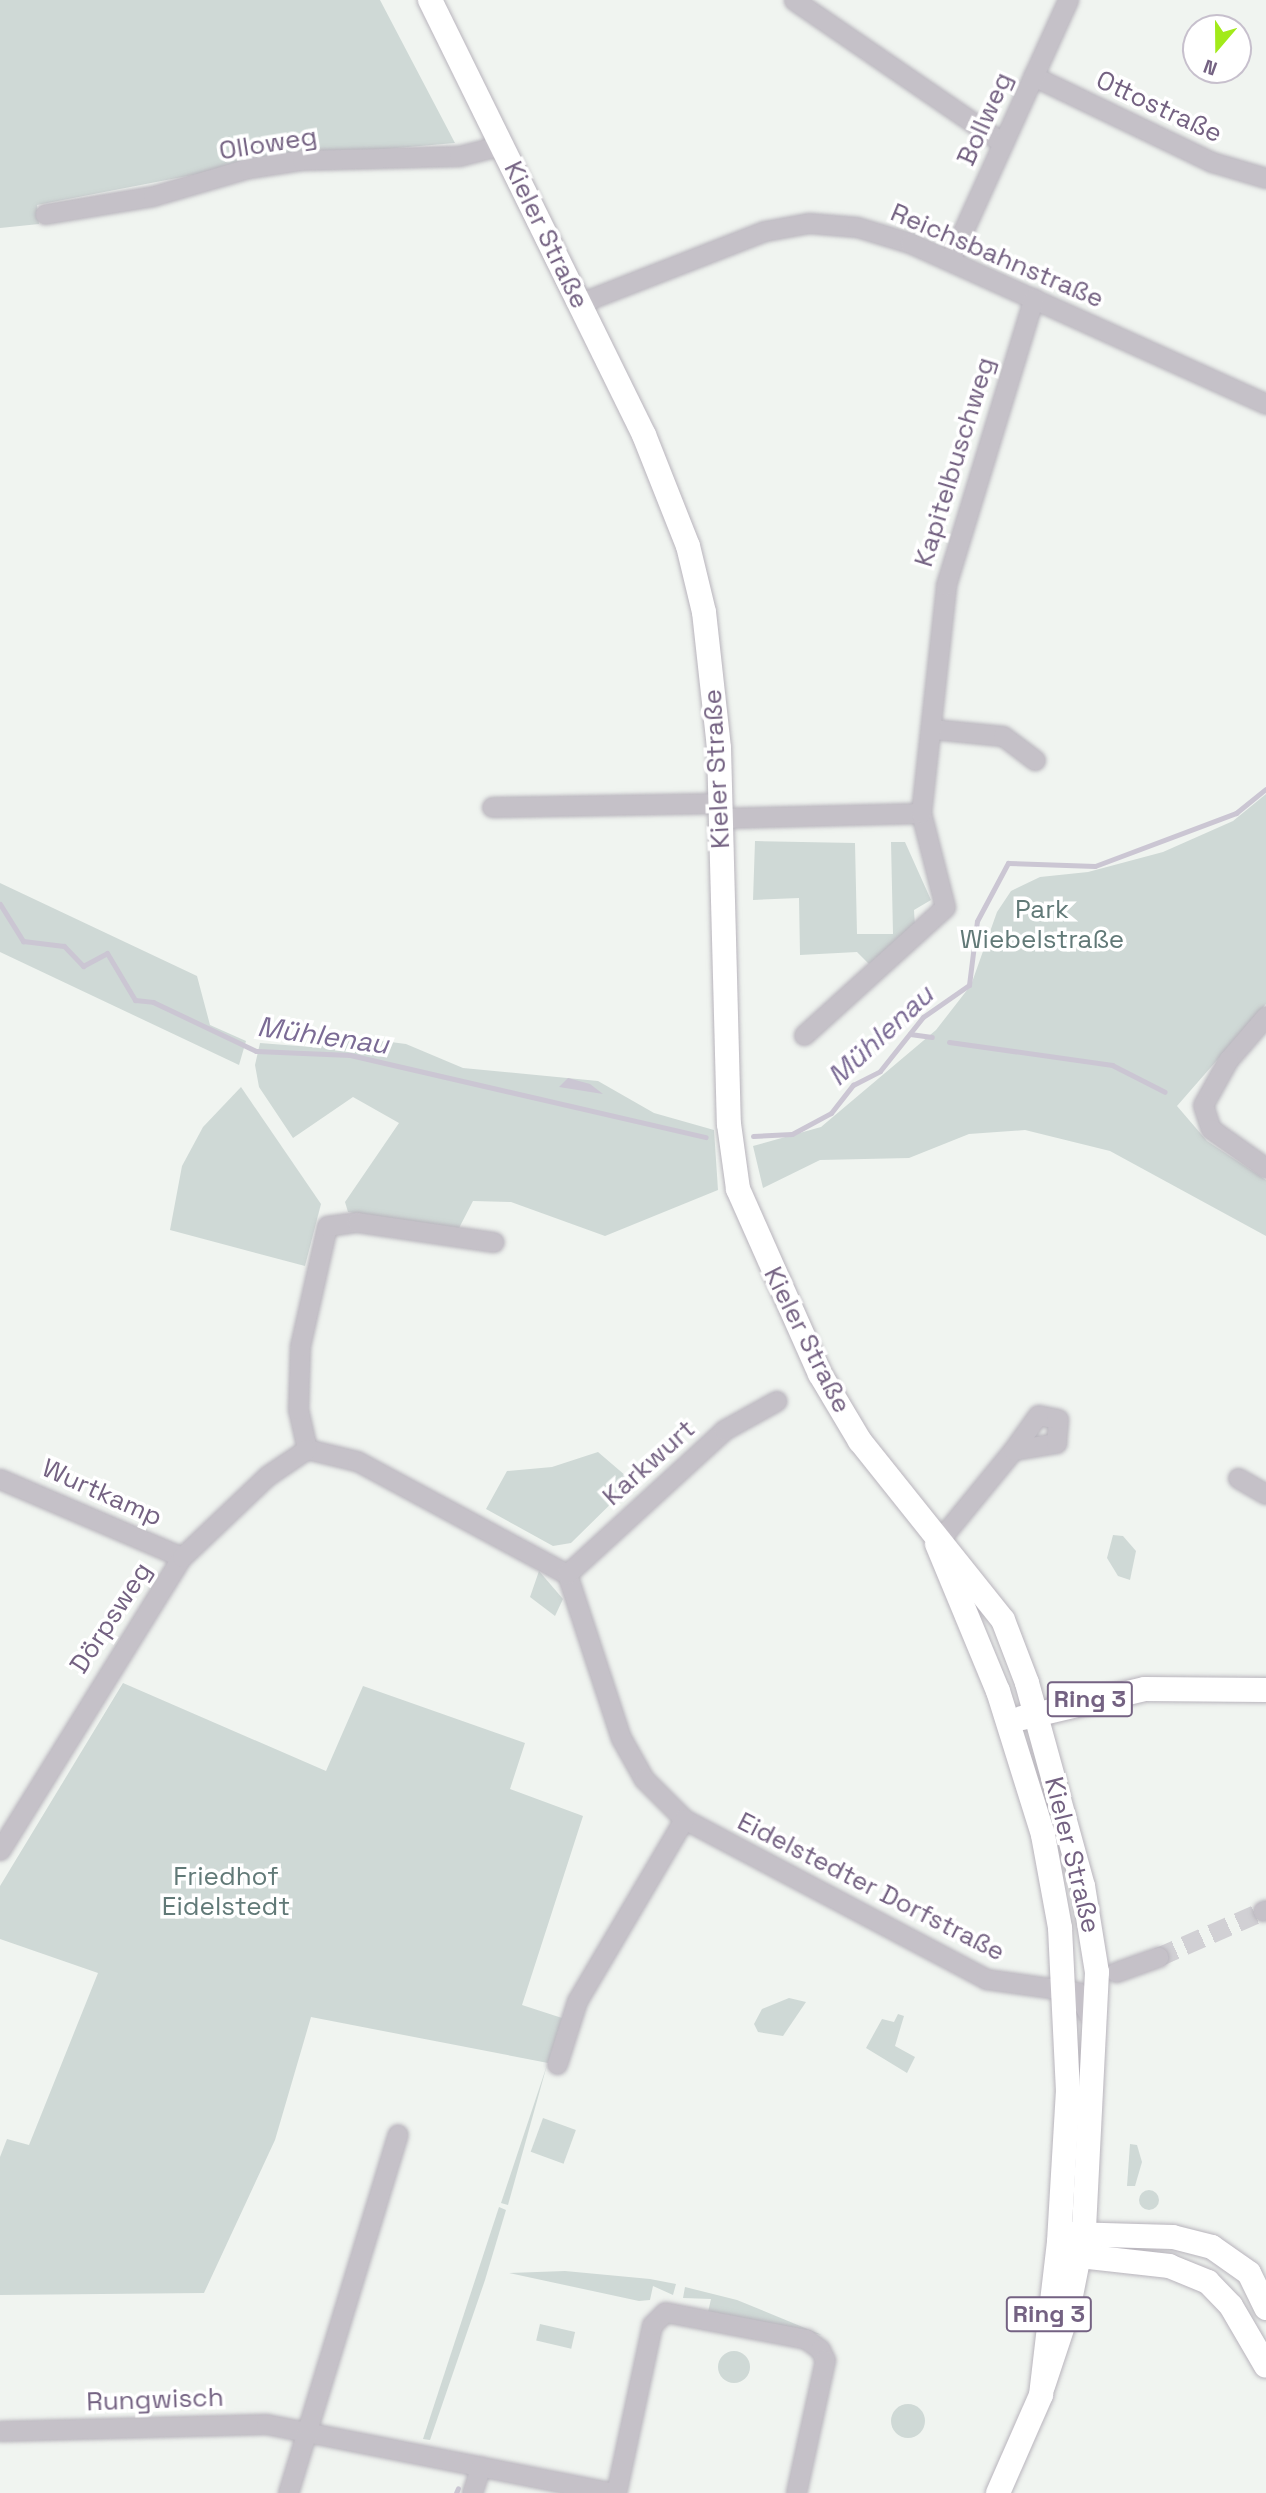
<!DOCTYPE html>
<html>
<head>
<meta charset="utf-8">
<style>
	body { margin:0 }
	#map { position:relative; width:1266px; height:2493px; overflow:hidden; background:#f0f4f0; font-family:"Space Grotesk",sans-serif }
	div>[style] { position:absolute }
	.green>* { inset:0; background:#cfd9d6; transform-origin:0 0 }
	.round { border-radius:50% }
	.water>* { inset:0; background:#cbc6d3 }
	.stream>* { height:5px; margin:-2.5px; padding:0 2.5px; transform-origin:2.5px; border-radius:2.5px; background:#cbc6d3 }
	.minor-tunnel>* { height:19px; margin-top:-9.5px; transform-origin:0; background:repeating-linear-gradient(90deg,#d1d0d4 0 19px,transparent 0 29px) }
	.roads { filter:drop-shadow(0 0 2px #b8b4bc) drop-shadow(0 0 2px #b8b4bc) }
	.minor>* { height:19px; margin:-9.5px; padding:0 9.5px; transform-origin:9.5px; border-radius:9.5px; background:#c5c1c8 }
	.major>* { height:24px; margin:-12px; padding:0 12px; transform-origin:12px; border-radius:12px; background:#fff }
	span { translate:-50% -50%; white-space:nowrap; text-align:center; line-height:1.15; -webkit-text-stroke:7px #fff; paint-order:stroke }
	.shield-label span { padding:2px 5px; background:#fff; border:2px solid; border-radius:5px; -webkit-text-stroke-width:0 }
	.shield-label { font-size:24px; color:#746282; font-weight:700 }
	.street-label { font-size:26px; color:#746282 }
	.park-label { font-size:26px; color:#617977 }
	.water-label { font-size:28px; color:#7b6b95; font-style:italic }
	.north { position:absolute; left:1182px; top:14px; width:70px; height:70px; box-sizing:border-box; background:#fff; border:2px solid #c7c0cd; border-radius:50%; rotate:200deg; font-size:19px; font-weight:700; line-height:28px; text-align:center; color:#746282 }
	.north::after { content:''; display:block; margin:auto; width:24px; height:32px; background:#a2ea1a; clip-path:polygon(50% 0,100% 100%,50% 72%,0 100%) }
</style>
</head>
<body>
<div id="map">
	<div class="green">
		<i style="clip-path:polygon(0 0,380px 0,455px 143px,280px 158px,37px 205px,39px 224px,0 228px)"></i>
		<i style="clip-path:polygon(1266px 794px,1266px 1004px,1177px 1106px,1207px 1141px,1266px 1180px,1266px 1236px,1110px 1151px,1025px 1130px,969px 1134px,909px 1158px,820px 1160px,763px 1188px,753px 1146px,821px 1127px,936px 1030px,971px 985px,997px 912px,1011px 891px,1040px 877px,1088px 872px,1163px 852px,1233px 821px)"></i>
		<i style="clip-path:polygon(755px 841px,855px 843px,857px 934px,893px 934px,891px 842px,905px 842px,931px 900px,914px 910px,915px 927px,869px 964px,857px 952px,800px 955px,799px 898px,753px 900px)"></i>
		<i style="clip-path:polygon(0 883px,197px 976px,210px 1025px,246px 1041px,239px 1065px,0 952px)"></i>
		<i style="clip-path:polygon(352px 1037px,406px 1044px,463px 1068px,598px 1081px,654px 1113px,714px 1130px,718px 1190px,605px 1236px,511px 1202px,473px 1201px,458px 1230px,348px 1212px,345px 1202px,399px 1123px,353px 1097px,293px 1138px,259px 1087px,255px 1065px,260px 1043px,311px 1047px)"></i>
		<i style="clip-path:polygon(241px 1087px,321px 1204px,305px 1266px,170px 1230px,182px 1166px,203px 1127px)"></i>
		<i style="clip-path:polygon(598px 1452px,633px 1482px,571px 1543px,553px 1546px,486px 1509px,507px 1471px,552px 1467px)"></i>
		<i style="clip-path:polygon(1113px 1535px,1123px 1536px,1136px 1551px,1130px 1580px,1118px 1576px,1107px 1558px)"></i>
		<i style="clip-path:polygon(539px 1571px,563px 1599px,555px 1616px,530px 1597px)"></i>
		<i style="clip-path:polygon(123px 1683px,326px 1771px,363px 1686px,525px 1743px,510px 1789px,583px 1816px,522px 2005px,562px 2018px,548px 2063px,311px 2017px,275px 2140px,204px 2293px,0 2295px,0 2157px,7px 2139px,29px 2145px,98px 1973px,0 1939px,0 1886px)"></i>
		<i style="clip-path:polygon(789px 1998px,806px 2002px,783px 2036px,758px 2032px,754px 2024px,762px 2009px)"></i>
		<i style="clip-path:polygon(898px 2014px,904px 2016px,895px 2046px,915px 2057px,907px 2073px,866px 2048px,882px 2019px,894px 2022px)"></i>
		<i style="clip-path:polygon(547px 2065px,508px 2205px,501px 2203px)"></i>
		<i style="left:543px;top:2118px;width:35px;height:36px;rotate:20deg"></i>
		<i style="clip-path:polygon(1130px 2144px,1137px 2145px,1142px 2162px,1135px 2186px,1127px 2186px)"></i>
		<i class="round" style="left:1139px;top:2190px;width:20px;height:20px"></i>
		<i style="clip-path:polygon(499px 2207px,506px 2210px,485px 2280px,430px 2440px,423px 2439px)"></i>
		<i style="clip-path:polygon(565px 2271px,650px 2279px,676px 2284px,673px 2295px,653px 2286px,650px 2300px,639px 2301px,509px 2273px)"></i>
		<i style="clip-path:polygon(685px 2287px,737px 2300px,822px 2335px,708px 2312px,711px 2299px,683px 2298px)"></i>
		<i style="left:540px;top:2324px;width:36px;height:17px;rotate:13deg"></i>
		<i class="round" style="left:718px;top:2351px;width:32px;height:32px"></i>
		<i class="round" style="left:891px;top:2404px;width:34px;height:34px"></i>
	</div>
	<div class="water">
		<i style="clip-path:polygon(568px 1078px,590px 1084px,603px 1094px,559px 1087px)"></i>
	</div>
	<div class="stream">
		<i style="left:0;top:904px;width:44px;rotate:58.1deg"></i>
		<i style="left:23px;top:941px;width:41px;rotate:7deg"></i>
		<i style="left:64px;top:946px;width:28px;rotate:46deg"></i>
		<i style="left:83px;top:966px;width:27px;rotate:-28deg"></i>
		<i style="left:107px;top:953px;width:55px;rotate:59.2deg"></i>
		<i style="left:135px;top:1000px;width:18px;rotate:6deg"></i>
		<i style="left:153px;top:1002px;width:114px;rotate:25.4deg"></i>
		<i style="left:256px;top:1051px;width:94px;rotate:2.4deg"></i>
		<i style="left:350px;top:1055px;width:365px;rotate:13deg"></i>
		<i style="left:910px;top:1034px;width:22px;rotate:8deg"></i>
		<i style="left:949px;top:1042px;width:165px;rotate:8deg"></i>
		<i style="left:1112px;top:1065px;width:59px;rotate:27deg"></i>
		<i style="left:753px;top:1136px;width:39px;rotate:-3deg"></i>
		<i style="left:792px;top:1134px;width:44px;rotate:-28.3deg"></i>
		<i style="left:831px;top:1113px;width:36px;rotate:-52deg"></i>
		<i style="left:853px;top:1085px;width:30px;rotate:-27deg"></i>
		<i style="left:880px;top:1071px;width:69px;rotate:-51.5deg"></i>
		<i style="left:923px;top:1017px;width:56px;rotate:-34.8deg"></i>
		<i style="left:969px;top:985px;width:64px;rotate:-82.9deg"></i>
		<i style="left:977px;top:921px;width:66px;rotate:-61.9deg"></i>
		<i style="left:1008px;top:863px;width:87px;rotate:2deg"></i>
		<i style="left:1095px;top:866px;width:151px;rotate:-20.6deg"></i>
		<i style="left:1236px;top:813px;width:38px;rotate:-39deg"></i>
		<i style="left:456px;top:2493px;width:5px;rotate:-68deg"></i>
	</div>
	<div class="minor-tunnel">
		<i style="left:1158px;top:1957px;width:115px;rotate:-23.7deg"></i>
	</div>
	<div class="roads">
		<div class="minor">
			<i style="left:794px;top:0;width:253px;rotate:34.4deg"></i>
			<i style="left:1033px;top:76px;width:199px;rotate:25.7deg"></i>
			<i style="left:1212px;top:162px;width:56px;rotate:16.5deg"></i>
			<i style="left:45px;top:214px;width:109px;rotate:-9.5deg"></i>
			<i style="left:153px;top:196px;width:100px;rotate:-16.3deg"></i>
			<i style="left:249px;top:168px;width:54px;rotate:-8.6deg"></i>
			<i style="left:302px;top:160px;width:157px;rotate:-1.5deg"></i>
			<i style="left:459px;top:156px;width:44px;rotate:-14.3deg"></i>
			<i style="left:950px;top:260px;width:286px;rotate:-65.6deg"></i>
			<i style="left:580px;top:303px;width:199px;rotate:-21.3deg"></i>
			<i style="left:765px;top:231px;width:45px;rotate:-10.3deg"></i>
			<i style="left:809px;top:223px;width:48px;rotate:4.8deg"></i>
			<i style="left:857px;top:227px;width:55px;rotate:16.8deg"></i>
			<i style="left:910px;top:243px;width:391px;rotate:24.3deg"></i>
			<i style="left:933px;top:729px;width:70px;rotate:5.7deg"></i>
			<i style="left:1003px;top:736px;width:40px;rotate:37deg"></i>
			<i style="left:492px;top:807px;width:229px;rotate:-1deg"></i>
			<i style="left:721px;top:818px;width:200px;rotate:-1.4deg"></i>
			<i style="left:1266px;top:1016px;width:58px;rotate:130.8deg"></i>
			<i style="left:1228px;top:1060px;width:51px;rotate:119.1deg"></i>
			<i style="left:1203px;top:1105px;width:25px;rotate:72deg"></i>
			<i style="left:1211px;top:1129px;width:67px;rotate:35.3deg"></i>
			<i style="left:804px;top:1035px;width:190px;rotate:-42.2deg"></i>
			<i style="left:945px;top:907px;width:97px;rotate:-104.3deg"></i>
			<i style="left:921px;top:813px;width:229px;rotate:-83.7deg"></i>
			<i style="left:946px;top:585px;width:300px;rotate:-73deg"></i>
			<i style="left:307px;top:1449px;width:51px;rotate:13.5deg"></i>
			<i style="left:357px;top:1461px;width:238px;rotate:28.3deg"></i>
			<i style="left:567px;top:1574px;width:173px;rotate:71.8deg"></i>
			<i style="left:621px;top:1738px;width:47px;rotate:60.7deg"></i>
			<i style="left:644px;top:1779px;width:57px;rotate:45deg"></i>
			<i style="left:684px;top:1819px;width:342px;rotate:27.9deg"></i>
			<i style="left:986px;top:1979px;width:92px;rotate:8.1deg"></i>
			<i style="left:1077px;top:1992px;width:34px;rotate:63deg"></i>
			<i style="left:307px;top:1449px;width:41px;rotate:-102.7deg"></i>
			<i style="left:298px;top:1409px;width:63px;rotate:-88.2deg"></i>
			<i style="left:300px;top:1346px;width:123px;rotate:-77.3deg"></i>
			<i style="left:327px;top:1226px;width:30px;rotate:-8deg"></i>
			<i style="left:357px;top:1222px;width:138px;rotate:8.3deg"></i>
			<i style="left:1238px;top:1478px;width:32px;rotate:30deg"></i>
			<i style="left:0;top:1479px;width:198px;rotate:23.2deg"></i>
			<i style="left:937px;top:1543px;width:120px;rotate:-50.7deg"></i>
			<i style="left:1013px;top:1450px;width:44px;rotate:-9.2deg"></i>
			<i style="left:1056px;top:1443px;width:24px;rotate:-85deg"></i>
			<i style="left:1058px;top:1419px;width:20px;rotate:-169deg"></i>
			<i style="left:1038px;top:1415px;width:43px;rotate:125.5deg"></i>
			<i style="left:567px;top:1574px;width:213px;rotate:-42.5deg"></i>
			<i style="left:724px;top:1430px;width:60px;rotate:-29.1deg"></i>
			<i style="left:0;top:1850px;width:345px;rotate:-58.2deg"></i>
			<i style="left:182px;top:1557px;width:117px;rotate:-43.6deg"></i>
			<i style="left:267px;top:1476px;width:48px;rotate:-34deg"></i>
			<i style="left:1263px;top:1911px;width:3px;rotate:-18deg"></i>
			<i style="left:1116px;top:1972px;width:45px;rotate:-19.7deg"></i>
			<i style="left:557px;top:2064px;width:66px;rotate:-72.4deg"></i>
			<i style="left:577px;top:2001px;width:211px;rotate:-59.5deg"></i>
			<i style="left:0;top:2431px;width:266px;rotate:-1.5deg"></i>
			<i style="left:266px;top:2424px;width:354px;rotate:11.2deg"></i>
			<i style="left:288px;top:2493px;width:375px;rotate:-73deg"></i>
			<i style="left:472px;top:2493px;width:28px;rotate:-72deg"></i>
			<i style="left:616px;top:2493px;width:172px;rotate:-77.9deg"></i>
			<i style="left:652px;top:2325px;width:18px;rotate:-45deg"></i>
			<i style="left:665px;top:2312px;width:144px;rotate:10.8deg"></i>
			<i style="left:806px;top:2339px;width:17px;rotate:36deg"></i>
			<i style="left:820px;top:2349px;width:12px;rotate:66deg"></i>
			<i style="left:825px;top:2360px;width:136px;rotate:102.3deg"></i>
		</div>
		<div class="major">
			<i style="left:430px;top:0;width:485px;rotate:63.8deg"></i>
			<i style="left:644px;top:435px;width:119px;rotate:68.4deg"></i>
			<i style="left:688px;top:546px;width:68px;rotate:76.4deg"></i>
			<i style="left:704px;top:612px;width:137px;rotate:83.7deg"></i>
			<i style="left:719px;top:748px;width:376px;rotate:88.5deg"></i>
			<i style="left:729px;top:1124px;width:66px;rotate:82.1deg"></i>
			<i style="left:738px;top:1189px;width:202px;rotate:66.1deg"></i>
			<i style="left:820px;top:1374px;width:78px;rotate:59.2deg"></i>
			<i style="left:860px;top:1441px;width:229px;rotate:51.4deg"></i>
			<i style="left:1003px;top:1620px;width:67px;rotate:69.1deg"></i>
			<i style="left:1027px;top:1683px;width:211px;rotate:74.6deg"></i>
			<i style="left:1083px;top:1886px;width:87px;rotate:80.8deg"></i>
			<i style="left:1097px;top:1972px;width:258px;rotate:92.9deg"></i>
			<i style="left:1084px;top:2230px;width:83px;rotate:101.2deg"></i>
			<i style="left:1068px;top:2311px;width:79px;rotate:108.4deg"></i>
			<i style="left:937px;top:1544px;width:159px;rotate:67.5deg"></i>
			<i style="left:998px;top:1691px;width:151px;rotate:72.6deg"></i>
			<i style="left:1043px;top:1835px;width:95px;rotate:79.6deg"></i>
			<i style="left:1060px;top:1928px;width:162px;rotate:87.2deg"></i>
			<i style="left:1068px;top:2090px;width:152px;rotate:93.4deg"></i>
			<i style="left:1059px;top:2242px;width:154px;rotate:96.7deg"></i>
			<i style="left:1041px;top:2395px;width:107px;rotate:113.7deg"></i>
			<i style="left:1022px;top:1718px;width:126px;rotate:-13.3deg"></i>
			<i style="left:1145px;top:1689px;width:121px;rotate:0.5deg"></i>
			<i style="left:1069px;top:2234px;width:104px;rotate:1.7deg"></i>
			<i style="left:1173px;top:2237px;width:40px;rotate:14.4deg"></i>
			<i style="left:1212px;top:2247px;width:45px;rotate:35.1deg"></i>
			<i style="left:1249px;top:2273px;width:39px;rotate:64deg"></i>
			<i style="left:1066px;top:2248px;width:16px;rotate:30deg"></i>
			<i style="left:1080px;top:2256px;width:90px;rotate:6.4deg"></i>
			<i style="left:1169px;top:2266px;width:42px;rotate:22.3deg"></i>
			<i style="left:1208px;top:2282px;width:33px;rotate:46deg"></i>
			<i style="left:1231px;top:2306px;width:69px;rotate:59.7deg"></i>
		</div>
	</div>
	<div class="shield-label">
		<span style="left:1090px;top:1699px">Ring 3</span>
		<span style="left:1049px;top:2314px">Ring 3</span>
	</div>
	<div class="street-label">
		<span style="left:1159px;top:107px;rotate:25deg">Ottostraße</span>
		<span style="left:985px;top:119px;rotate:-66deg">Bollweg</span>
		<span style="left:268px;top:144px;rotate:-9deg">Olloweg</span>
		<span style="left:546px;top:235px;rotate:64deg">Kieler Straße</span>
		<span style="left:997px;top:256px;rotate:23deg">Reichsbahnstraße</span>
		<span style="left:955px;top:462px;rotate:-73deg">Kapitelbuschweg</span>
		<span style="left:717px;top:769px;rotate:-93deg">Kieler Straße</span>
		<span style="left:807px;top:1340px;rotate:63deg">Kieler Straße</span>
		<span style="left:649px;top:1463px;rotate:-42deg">Karkwurt</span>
		<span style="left:102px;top:1493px;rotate:24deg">Wurtkamp</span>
		<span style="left:111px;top:1618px;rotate:-57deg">Dörpsweg</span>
		<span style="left:1072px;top:1855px;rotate:76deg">Kieler Straße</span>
		<span style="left:871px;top:1887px;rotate:27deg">Eidelstedter Dorfstraße</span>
		<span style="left:155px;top:2400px;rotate:-2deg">Rungwisch</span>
	</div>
	<div class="park-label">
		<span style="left:1042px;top:925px">Park<br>Wiebelstraße</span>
		<span style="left:226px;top:1892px">Friedhof<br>Eidelstedt</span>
	</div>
	<div class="water-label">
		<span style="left:323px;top:1035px;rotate:8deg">Mühlenau</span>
		<span style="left:880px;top:1035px;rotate:-43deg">Mühlenau</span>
	</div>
	<div class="north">N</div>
</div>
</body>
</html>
